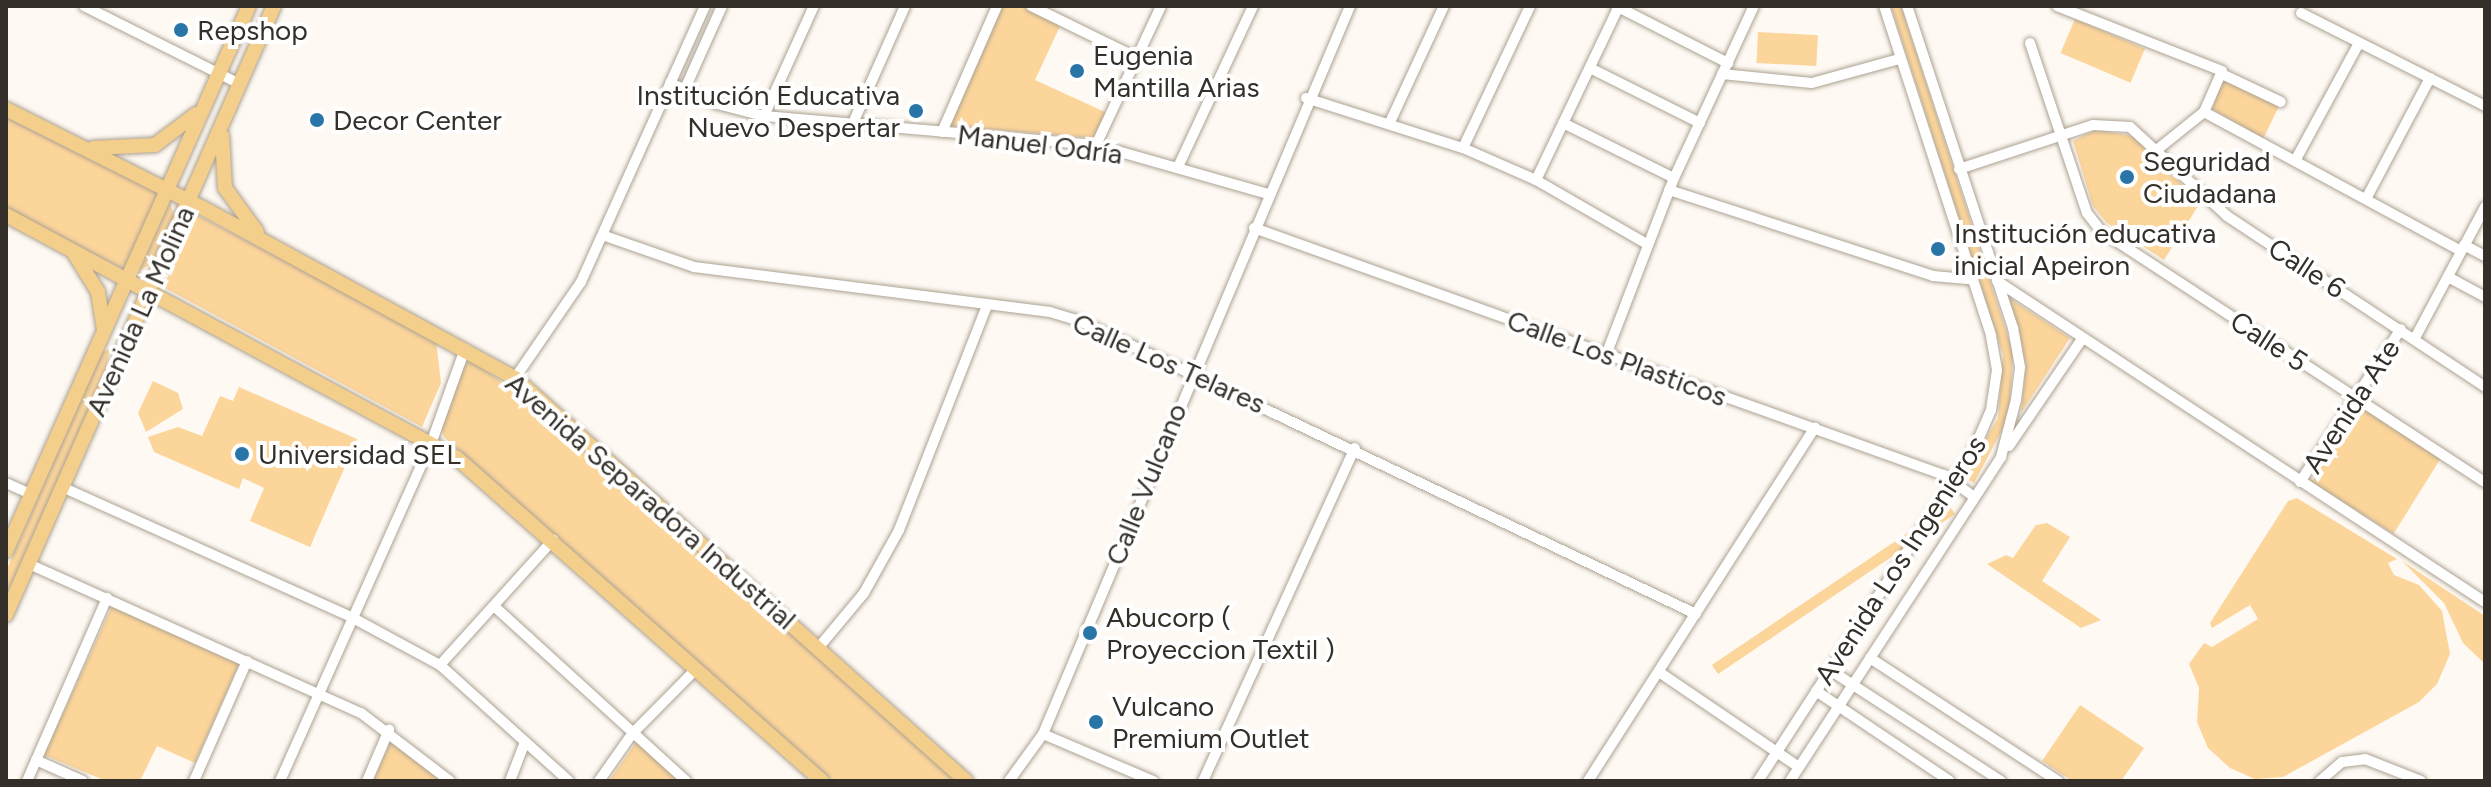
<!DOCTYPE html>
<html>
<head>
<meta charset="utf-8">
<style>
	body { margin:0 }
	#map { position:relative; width:2491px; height:787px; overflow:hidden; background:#fef9f3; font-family:Figtree,sans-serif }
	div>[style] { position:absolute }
	.green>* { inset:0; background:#fcd59b; transform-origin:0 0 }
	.roads { filter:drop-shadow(0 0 2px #aca292) drop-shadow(0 0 2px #aca292) }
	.minor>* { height:10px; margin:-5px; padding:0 5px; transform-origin:5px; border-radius:5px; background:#fff }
	.major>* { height:14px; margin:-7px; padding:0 7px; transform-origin:7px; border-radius:7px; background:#f4ce8b }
	.dots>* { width:22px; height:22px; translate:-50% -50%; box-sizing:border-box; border:4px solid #fff; border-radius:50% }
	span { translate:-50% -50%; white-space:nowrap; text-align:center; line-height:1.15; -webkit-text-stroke:8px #fff; paint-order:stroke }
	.poi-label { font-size:28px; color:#343029 }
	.left { translate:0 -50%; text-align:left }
	.right { translate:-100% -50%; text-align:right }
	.street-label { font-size:28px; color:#343029 }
	.frame { position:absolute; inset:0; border:8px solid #343029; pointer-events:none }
</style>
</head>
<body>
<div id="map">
	<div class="green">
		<i style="clip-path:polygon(1001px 6px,1024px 6px,1061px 24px,1035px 80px,1107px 113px,1095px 138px,948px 126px)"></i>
		<i style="clip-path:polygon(1891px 6px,1901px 6px,2013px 352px,2009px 417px,1974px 483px,1963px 477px,1998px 418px,2003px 355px)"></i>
		<i style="left:2075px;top:19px;width:76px;height:37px;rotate:23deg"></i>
		<i style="left:1758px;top:32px;width:60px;height:31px;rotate:3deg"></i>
		<i style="clip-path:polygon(2224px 76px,2280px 104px,2263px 139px,2212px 109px)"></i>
		<i style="clip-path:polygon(6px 117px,158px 193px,125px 270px,6px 210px)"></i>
		<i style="clip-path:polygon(2095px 130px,2134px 136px,2200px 203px,2164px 260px,2107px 223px,2093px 206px,2073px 141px)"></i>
		<i style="clip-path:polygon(170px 202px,174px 215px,151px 264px,139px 271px)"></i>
		<i style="clip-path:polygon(197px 215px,436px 340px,441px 383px,422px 427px,163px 287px)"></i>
		<i style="clip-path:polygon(2009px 298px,2070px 338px,2021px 413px,2026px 365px)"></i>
		<i style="clip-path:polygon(110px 348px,105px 373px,6px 596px,6px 571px,101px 353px)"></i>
		<i style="clip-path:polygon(471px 361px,538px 406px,959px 781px,832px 781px,444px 437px,440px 424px,460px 368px)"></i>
		<i style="clip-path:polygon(153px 381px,178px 393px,183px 409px,146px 432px,138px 413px)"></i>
		<i style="clip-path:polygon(239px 387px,357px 439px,310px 547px,250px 521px,264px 488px,243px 478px,239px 489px,154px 452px,148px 437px,178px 427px,202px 436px,220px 396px,233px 401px)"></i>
		<i style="left:2359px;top:406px;width:97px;height:90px;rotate:32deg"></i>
		<i style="clip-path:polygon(2297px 498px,2397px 559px,2388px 563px,2394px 575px,2419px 585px,2442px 611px,2450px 654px,2437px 684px,2419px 702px,2283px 777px,2255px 779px,2230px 768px,2208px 748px,2197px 722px,2199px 688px,2189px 664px,2204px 643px,2212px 647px,2258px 619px,2250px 605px,2212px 628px,2210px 623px,2288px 501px)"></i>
		<i style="left:1949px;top:505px;width:11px;height:286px;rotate:56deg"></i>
		<i style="clip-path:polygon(2047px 523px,2070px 537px,2042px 581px,2101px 620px,2081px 628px,1987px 564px,2006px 555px,2013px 558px,2036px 525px)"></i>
		<i style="clip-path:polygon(2402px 561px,2485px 616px,2485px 664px,2463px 643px,2444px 603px)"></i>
		<i style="clip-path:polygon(112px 606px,239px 664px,195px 763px,157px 746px,140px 781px,106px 781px,44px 755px)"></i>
		<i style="clip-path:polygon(2080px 705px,2144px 748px,2121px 781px,2072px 781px,2042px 761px)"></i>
		<i style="clip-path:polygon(392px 738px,448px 781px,373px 781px)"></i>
		<i style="clip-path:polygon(637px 741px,681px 781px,609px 781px)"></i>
	</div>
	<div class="roads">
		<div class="minor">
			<i style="left:84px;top:6px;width:174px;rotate:26.6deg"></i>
			<i style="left:1031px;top:6px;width:118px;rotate:26.1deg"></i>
			<i style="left:1616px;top:6px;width:126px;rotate:27deg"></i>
			<i style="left:2057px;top:6px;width:177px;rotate:21.5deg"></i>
			<i style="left:2222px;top:71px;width:45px;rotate:113.7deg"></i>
			<i style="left:2204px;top:112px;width:59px;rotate:141.2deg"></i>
			<i style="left:2301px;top:13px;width:206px;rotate:26.8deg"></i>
			<i style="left:2030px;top:43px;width:179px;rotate:71.5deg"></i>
			<i style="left:2087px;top:213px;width:23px;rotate:52deg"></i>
			<i style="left:2101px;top:231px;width:459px;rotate:33.2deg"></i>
			<i style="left:1590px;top:68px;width:123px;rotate:26.6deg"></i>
			<i style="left:1722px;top:74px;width:90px;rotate:5.7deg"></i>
			<i style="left:1812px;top:83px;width:90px;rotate:-15.4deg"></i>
			<i style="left:2222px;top:74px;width:65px;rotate:25.4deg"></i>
			<i style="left:670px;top:83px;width:51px;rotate:24.1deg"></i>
			<i style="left:717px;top:104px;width:49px;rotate:14.3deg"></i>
			<i style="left:764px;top:116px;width:333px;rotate:5deg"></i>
			<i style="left:1096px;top:145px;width:179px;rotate:15.9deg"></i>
			<i style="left:684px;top:91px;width:93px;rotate:-65.9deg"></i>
			<i style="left:1306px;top:98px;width:165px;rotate:17.7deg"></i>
			<i style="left:1463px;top:148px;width:80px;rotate:23.7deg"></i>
			<i style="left:1536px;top:180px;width:128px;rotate:30deg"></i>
			<i style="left:2204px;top:112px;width:292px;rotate:28.4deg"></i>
			<i style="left:764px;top:116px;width:121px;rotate:-65.6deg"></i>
			<i style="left:1391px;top:120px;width:126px;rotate:-65.1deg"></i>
			<i style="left:853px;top:123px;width:128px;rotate:-66deg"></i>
			<i style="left:1563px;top:123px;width:124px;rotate:26.4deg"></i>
			<i style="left:942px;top:132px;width:137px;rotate:-66.4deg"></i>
			<i style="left:1096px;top:145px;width:153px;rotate:-64.9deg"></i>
			<i style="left:1463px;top:148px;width:157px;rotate:-64.7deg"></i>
			<i style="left:2295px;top:161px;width:134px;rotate:-61.5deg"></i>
			<i style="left:1178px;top:167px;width:178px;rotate:-65deg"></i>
			<i style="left:1959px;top:169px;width:141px;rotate:-18.2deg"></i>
			<i style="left:2093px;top:125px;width:37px;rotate:3deg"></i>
			<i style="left:2130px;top:127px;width:132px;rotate:42.5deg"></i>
			<i style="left:2227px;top:216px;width:310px;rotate:33.5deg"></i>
			<i style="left:1536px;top:180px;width:193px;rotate:-64.5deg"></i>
			<i style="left:1669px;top:190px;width:278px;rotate:18deg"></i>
			<i style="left:1933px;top:276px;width:37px;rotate:5deg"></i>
			<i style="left:2366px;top:199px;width:137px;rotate:-62.1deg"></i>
			<i style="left:1254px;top:228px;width:733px;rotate:19.7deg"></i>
			<i style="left:1944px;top:475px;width:37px;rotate:36deg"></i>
			<i style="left:605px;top:236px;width:94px;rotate:19.2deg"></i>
			<i style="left:694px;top:267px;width:359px;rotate:7.2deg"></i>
			<i style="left:1050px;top:312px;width:31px;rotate:17deg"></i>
			<i style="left:1080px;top:321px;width:682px;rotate:25.44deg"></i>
			<i style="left:2464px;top:245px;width:24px;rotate:28deg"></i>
			<i style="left:2448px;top:277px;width:42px;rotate:28.4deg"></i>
			<i style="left:1997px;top:281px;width:584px;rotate:33.34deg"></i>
			<i style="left:2415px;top:338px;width:149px;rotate:-61.9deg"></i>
			<i style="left:1606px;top:355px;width:190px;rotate:-69deg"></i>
			<i style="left:1674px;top:178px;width:190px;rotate:-65.1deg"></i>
			<i style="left:515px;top:378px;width:116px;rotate:-55.5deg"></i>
			<i style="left:581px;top:282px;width:303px;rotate:-65.8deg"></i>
			<i style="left:2009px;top:446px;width:130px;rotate:-55.7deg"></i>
			<i style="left:2300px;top:482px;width:183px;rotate:-56.6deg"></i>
			<i style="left:6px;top:483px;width:27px;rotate:24deg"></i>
			<i style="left:62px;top:487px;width:319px;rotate:24.2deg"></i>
			<i style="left:353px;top:618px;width:99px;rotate:28.4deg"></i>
			<i style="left:440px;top:665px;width:173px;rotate:42deg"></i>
			<i style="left:29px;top:564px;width:364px;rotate:24.2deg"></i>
			<i style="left:361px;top:713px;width:112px;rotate:37.4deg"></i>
			<i style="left:495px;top:607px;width:258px;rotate:42.3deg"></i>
			<i style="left:819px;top:647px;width:70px;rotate:-50.2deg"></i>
			<i style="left:864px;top:593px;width:72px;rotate:-60.9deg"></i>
			<i style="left:899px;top:530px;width:241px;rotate:-68.6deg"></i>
			<i style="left:1870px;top:658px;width:225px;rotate:33.2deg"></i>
			<i style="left:440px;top:665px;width:169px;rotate:-47.9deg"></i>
			<i style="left:1830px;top:670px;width:204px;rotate:33deg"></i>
			<i style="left:1659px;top:672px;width:169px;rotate:34.2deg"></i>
			<i style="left:1816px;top:691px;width:161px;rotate:33.9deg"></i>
			<i style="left:1043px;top:734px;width:120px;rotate:23.1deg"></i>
			<i style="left:36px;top:760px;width:51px;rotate:24.1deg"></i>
			<i style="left:27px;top:781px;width:200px;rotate:-66.4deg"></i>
			<i style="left:194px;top:781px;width:131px;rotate:-66.2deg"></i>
			<i style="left:280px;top:781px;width:372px;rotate:-65.9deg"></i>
			<i style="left:432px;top:441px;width:98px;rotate:-70.3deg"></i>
			<i style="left:367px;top:781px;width:56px;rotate:-66.7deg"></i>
			<i style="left:510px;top:781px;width:42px;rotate:-69deg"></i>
			<i style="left:599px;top:781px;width:57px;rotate:-54.9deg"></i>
			<i style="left:632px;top:734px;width:91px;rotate:-45.4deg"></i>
			<i style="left:1009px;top:781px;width:58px;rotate:-54.1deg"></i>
			<i style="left:1043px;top:734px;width:790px;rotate:-67.13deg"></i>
			<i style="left:1203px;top:781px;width:366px;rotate:-65.5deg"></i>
			<i style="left:1588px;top:781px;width:420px;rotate:-57.3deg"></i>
			<i style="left:1758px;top:781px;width:398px;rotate:-57deg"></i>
			<i style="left:1975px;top:447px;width:40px;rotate:-66.6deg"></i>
			<i style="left:1991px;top:410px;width:40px;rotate:-81.5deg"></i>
			<i style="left:1997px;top:370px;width:36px;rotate:-100deg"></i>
			<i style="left:1991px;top:335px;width:346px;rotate:-108deg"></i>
			<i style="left:1790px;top:781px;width:387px;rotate:-56.9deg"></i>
			<i style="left:2001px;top:457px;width:59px;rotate:-75.3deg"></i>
			<i style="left:2016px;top:400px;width:33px;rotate:-83deg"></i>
			<i style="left:2020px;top:367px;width:40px;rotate:-100deg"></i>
			<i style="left:2013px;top:328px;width:339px;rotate:-108.2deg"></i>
			<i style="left:2320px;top:781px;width:29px;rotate:-41deg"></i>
			<i style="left:2342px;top:762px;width:23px;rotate:-7deg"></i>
			<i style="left:2365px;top:759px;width:60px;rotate:21.4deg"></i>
		</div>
		<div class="major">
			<i style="left:6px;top:109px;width:218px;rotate:26.7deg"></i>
			<i style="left:201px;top:207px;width:358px;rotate:28.6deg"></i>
			<i style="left:515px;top:378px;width:605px;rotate:41.78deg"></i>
			<i style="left:222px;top:136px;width:52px;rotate:86.7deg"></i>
			<i style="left:225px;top:188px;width:54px;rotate:54deg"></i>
			<i style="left:93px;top:148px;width:62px;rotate:-2.8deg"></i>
			<i style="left:155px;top:145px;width:51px;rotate:-37.1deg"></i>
			<i style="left:6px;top:215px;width:512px;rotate:28.32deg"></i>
			<i style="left:457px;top:458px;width:487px;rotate:41.5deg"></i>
			<i style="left:74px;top:253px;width:46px;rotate:58.4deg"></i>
			<i style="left:98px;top:292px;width:36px;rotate:81deg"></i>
			<i style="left:6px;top:551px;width:597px;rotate:-65.97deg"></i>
			<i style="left:6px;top:615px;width:665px;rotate:-66.25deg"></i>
		</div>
	</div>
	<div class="dots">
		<i style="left:181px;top:30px;background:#2975a8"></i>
		<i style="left:1077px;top:71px;background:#2975a8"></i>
		<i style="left:916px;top:111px;background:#2975a8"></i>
		<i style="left:317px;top:120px;background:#2975a8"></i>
		<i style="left:2127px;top:177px;background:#2975a8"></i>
		<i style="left:1938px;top:249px;background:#2975a8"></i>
		<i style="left:242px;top:454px;background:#2975a8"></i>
		<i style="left:1090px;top:633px;background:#2975a8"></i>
		<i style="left:1096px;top:722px;background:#2975a8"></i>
	</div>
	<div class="poi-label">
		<span class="left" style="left:197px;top:30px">Repshop</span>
		<span class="left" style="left:1093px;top:71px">Eugenia<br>Mantilla Arias</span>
		<span class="right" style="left:900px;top:111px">Institución Educativa<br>Nuevo Despertar</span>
		<span class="left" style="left:333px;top:120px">Decor Center</span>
		<span class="left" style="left:2143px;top:177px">Seguridad<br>Ciudadana</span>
		<span class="left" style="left:1954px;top:249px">Institución educativa<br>inicial Apeiron</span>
		<span class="left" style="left:258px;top:454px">Universidad SEL</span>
		<span class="left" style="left:1106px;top:633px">Abucorp (<br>Proyeccion Textil )</span>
		<span class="left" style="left:1112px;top:722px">Vulcano<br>Premium Outlet</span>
	</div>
	<div class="street-label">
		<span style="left:1040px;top:144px;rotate:7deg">Manuel Odría</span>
		<span style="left:2307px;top:268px;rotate:33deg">Calle 6</span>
		<span style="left:140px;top:311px;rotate:-66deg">Avenida La Molina</span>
		<span style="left:2269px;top:341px;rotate:33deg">Calle 5</span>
		<span style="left:1617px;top:358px;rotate:20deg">Calle Los Plasticos</span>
		<span style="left:1169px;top:363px;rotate:24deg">Calle Los Telares</span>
		<span style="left:2351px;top:406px;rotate:-57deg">Avenida Ate</span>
		<span style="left:1146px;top:484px;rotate:-68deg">Calle Vulcano</span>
		<span style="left:651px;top:501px;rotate:41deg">Avenida Separadora Industrial</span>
		<span style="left:1900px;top:560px;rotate:-57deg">Avenida Los Ingenieros</span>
	</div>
	<div class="frame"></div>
</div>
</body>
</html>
